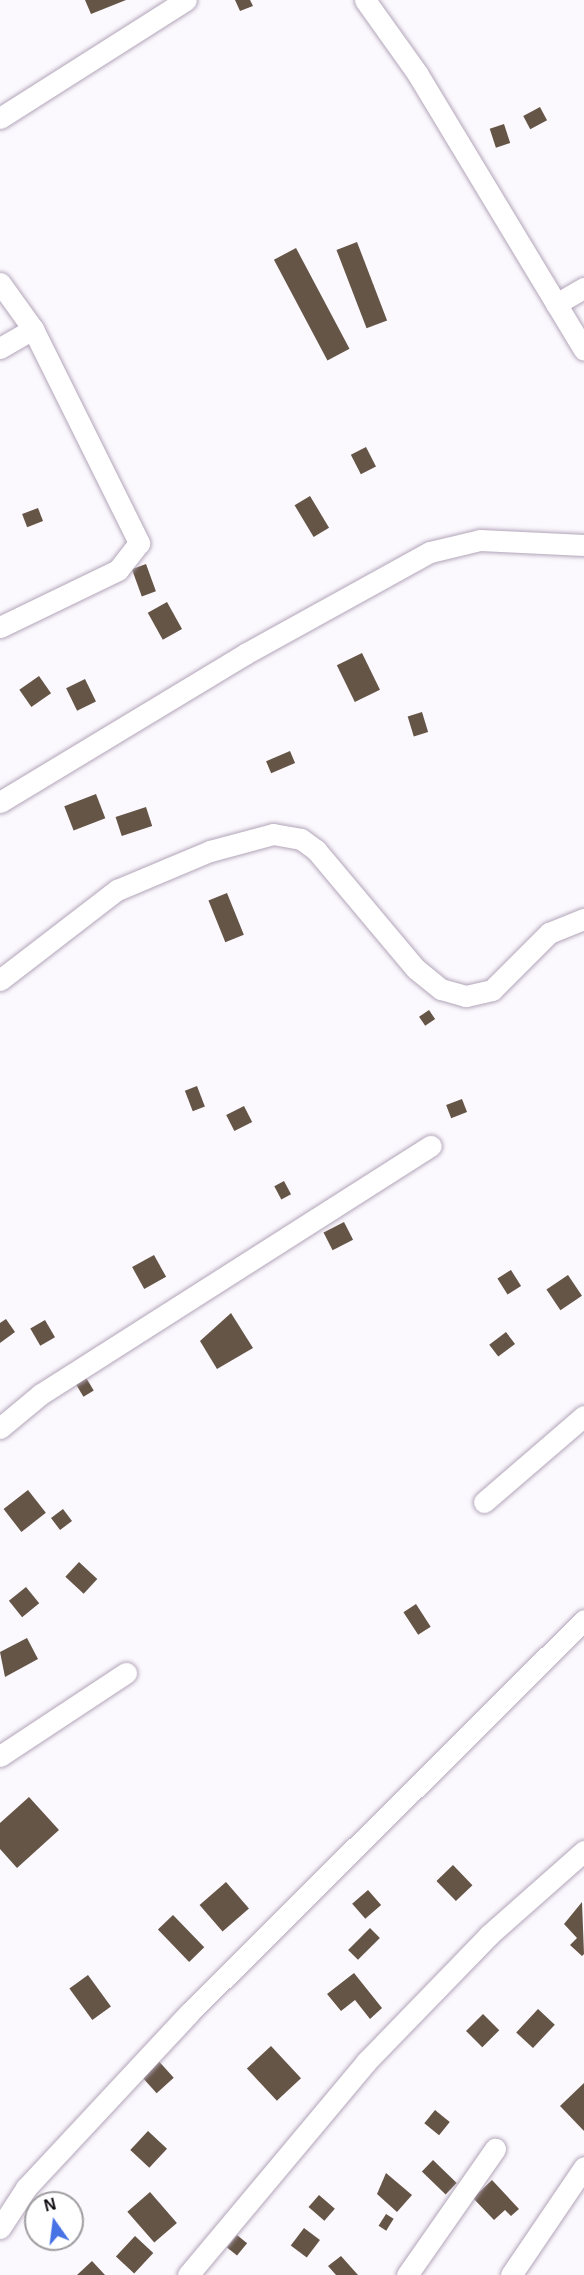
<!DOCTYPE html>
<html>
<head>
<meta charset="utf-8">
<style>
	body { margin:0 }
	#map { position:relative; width:584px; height:2275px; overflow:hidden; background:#fcf9fe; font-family:Helvetica,sans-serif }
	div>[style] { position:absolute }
	.building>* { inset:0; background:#655547; transform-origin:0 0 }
	.roads { filter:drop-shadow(0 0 2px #b2a5b9) drop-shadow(0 0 2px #b2a5b9) }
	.street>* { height:21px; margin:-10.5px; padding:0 10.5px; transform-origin:10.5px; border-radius:10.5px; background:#fff }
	span { translate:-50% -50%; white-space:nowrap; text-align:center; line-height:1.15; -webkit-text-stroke:6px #fff; paint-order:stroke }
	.north { position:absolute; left:24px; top:2191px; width:60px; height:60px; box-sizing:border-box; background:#fff; border:2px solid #9f9da0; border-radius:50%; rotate:346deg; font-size:16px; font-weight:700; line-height:24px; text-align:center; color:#0e0a11 }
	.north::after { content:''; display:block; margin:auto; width:21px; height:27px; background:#4773e5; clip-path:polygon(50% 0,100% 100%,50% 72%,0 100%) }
</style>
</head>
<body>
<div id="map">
	<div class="building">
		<i style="clip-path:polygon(85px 0,126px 0,91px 14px)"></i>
		<i style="clip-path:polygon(235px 0,250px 0,253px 6px,240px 11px)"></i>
		<i style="left:540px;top:107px;width:15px;height:19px;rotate:62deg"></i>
		<i style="left:504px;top:124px;width:20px;height:15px;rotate:72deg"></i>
		<i style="left:357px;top:242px;width:84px;height:22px;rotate:69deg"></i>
		<i style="left:296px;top:248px;width:114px;height:25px;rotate:62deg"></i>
		<i style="left:366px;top:447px;width:22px;height:17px;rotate:63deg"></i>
		<i style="left:310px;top:496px;width:37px;height:18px;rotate:59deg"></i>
		<i style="left:38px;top:508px;width:14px;height:17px;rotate:69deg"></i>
		<i style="left:146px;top:564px;width:29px;height:15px;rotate:70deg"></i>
		<i style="left:167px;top:602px;width:31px;height:22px;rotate:61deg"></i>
		<i style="left:362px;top:653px;width:41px;height:28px;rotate:64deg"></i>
		<i style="left:39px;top:676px;width:21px;height:24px;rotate:55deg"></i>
		<i style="left:85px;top:679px;width:25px;height:21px;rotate:64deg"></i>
		<i style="left:422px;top:712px;width:21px;height:15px;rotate:73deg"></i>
		<i style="left:290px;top:751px;width:13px;height:26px;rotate:67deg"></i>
		<i style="left:96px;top:794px;width:26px;height:34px;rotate:69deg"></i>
		<i style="left:146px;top:807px;width:20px;height:32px;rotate:72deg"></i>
		<i style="left:227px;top:893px;width:45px;height:20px;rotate:68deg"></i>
		<i style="left:429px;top:1010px;width:11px;height:12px;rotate:56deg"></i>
		<i style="left:197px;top:1086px;width:22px;height:13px;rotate:69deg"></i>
		<i style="left:462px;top:1099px;width:14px;height:17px;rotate:69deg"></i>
		<i style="left:244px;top:1106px;width:18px;height:20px;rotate:63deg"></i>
		<i style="left:284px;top:1181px;width:15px;height:11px;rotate:62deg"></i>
		<i style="left:344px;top:1222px;width:20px;height:23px;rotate:63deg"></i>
		<i style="left:154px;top:1255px;width:25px;height:25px;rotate:61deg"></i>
		<i style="left:511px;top:1270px;width:19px;height:16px;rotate:58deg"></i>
		<i style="left:568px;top:1275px;width:25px;height:26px;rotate:56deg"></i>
		<i style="clip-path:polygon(231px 1313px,253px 1348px,217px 1369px,200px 1341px)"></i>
		<i style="clip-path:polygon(6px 1319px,15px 1332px,0 1343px,0 1323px)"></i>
		<i style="left:45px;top:1320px;width:20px;height:17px;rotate:60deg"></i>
		<i style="left:506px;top:1332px;width:15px;height:21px;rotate:53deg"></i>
		<i style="left:85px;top:1376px;width:17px;height:12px;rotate:59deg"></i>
		<i style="left:28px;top:1490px;width:29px;height:31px;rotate:52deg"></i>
		<i style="left:63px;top:1509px;width:15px;height:15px;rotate:53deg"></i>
		<i style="left:79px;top:1562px;width:25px;height:20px;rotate:43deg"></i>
		<i style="left:26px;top:1587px;width:21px;height:22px;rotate:51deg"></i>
		<i style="left:416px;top:1604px;width:27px;height:15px;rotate:57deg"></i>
		<i style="clip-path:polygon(27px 1638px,38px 1659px,5px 1677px,0 1652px)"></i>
		<i style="clip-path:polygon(29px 1797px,59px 1830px,17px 1868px,0 1849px,0 1823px)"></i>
		<i style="left:453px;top:1865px;width:28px;height:23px;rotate:46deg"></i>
		<i style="left:226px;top:1882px;width:35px;height:35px;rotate:49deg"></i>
		<i style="left:368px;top:1890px;width:20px;height:21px;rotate:49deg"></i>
		<i style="clip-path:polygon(582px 1902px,584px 1954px,582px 1956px,570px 1945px,577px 1938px,564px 1924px)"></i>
		<i style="left:173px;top:1915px;width:45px;height:21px;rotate:46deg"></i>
		<i style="left:370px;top:1928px;width:14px;height:31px;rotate:45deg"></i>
		<i style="clip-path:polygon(354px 1973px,382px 2008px,370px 2019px,355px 2000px,341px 2011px,327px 1994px)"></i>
		<i style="left:88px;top:1975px;width:39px;height:23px;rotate:54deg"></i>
		<i style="left:538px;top:2009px;width:23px;height:32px;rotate:43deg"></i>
		<i style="left:483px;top:2014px;width:23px;height:24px;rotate:45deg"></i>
		<i style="left:271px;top:2046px;width:44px;height:33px;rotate:47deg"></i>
		<i style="left:155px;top:2057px;width:28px;height:23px;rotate:48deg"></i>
		<i style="clip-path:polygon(584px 2083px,584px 2131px,560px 2106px)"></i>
		<i style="left:435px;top:2110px;width:19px;height:17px;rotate:39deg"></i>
		<i style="left:148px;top:2131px;width:26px;height:26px;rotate:43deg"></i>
		<i style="left:433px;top:2160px;width:33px;height:16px;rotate:44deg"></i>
		<i style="clip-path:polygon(386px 2173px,412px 2195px,397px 2212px,377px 2194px)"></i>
		<i style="clip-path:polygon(492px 2180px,519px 2209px,511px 2216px,505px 2210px,494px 2220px,473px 2198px)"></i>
		<i style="left:150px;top:2192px;width:41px;height:30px;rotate:49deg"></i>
		<i style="left:319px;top:2195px;width:21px;height:16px;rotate:41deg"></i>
		<i style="left:386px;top:2214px;width:9px;height:14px;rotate:32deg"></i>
		<i style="left:304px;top:2228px;width:20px;height:22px;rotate:37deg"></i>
		<i style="left:237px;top:2235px;width:13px;height:16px;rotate:39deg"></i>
		<i style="left:135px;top:2236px;width:25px;height:28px;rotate:43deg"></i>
		<i style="clip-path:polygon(341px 2256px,358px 2275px,336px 2275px,328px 2266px)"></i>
		<i style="clip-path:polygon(92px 2261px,105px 2275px,77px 2275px)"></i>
	</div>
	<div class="roads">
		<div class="street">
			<i style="left:365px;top:0;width:90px;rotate:54.5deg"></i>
			<i style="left:417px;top:73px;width:323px;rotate:58.9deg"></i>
			<i style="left:0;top:118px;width:220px;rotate:-32.4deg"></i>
			<i style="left:0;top:283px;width:57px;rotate:54.3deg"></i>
			<i style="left:33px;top:329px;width:239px;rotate:63.6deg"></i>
			<i style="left:139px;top:543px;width:34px;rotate:128deg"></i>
			<i style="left:118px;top:570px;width:131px;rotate:154.2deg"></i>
			<i style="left:556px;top:304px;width:32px;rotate:-30deg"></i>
			<i style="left:0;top:348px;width:38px;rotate:-30deg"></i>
			<i style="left:0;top:802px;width:286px;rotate:-31.1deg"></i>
			<i style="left:245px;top:654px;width:211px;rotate:-28.9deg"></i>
			<i style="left:430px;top:552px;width:51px;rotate:-13.5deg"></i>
			<i style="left:480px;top:540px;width:104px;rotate:2.8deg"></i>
			<i style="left:0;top:980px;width:148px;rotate:-37.6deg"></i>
			<i style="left:117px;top:890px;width:101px;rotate:-22.8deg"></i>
			<i style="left:210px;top:851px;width:65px;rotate:-15.1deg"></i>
			<i style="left:273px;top:834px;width:28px;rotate:10deg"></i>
			<i style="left:301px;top:839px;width:19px;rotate:36deg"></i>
			<i style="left:316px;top:850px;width:155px;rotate:50deg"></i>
			<i style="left:416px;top:969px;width:32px;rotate:39deg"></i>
			<i style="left:441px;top:989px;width:26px;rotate:16deg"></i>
			<i style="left:466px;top:996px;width:27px;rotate:-13deg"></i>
			<i style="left:492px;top:990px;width:81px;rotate:-45deg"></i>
			<i style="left:549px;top:933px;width:38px;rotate:-22deg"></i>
			<i style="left:0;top:1428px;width:53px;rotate:-39.7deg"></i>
			<i style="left:41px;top:1394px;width:462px;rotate:-32.5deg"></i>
			<i style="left:484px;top:1502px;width:132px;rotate:-40.7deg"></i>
			<i style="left:0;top:1756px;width:151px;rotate:-33.4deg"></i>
			<i style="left:0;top:2228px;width:48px;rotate:-57deg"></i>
			<i style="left:26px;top:2188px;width:239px;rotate:-47deg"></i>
			<i style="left:189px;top:2013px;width:557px;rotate:-44.85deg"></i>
			<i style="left:188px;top:2275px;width:278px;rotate:-50.1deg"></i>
			<i style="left:366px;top:2062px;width:177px;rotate:-45.9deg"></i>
			<i style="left:489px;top:1935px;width:127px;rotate:-41.5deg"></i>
			<i style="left:407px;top:2275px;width:154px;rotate:-55.1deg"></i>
			<i style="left:511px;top:2275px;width:130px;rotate:-55.9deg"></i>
		</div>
	</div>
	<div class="north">N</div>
</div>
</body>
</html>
